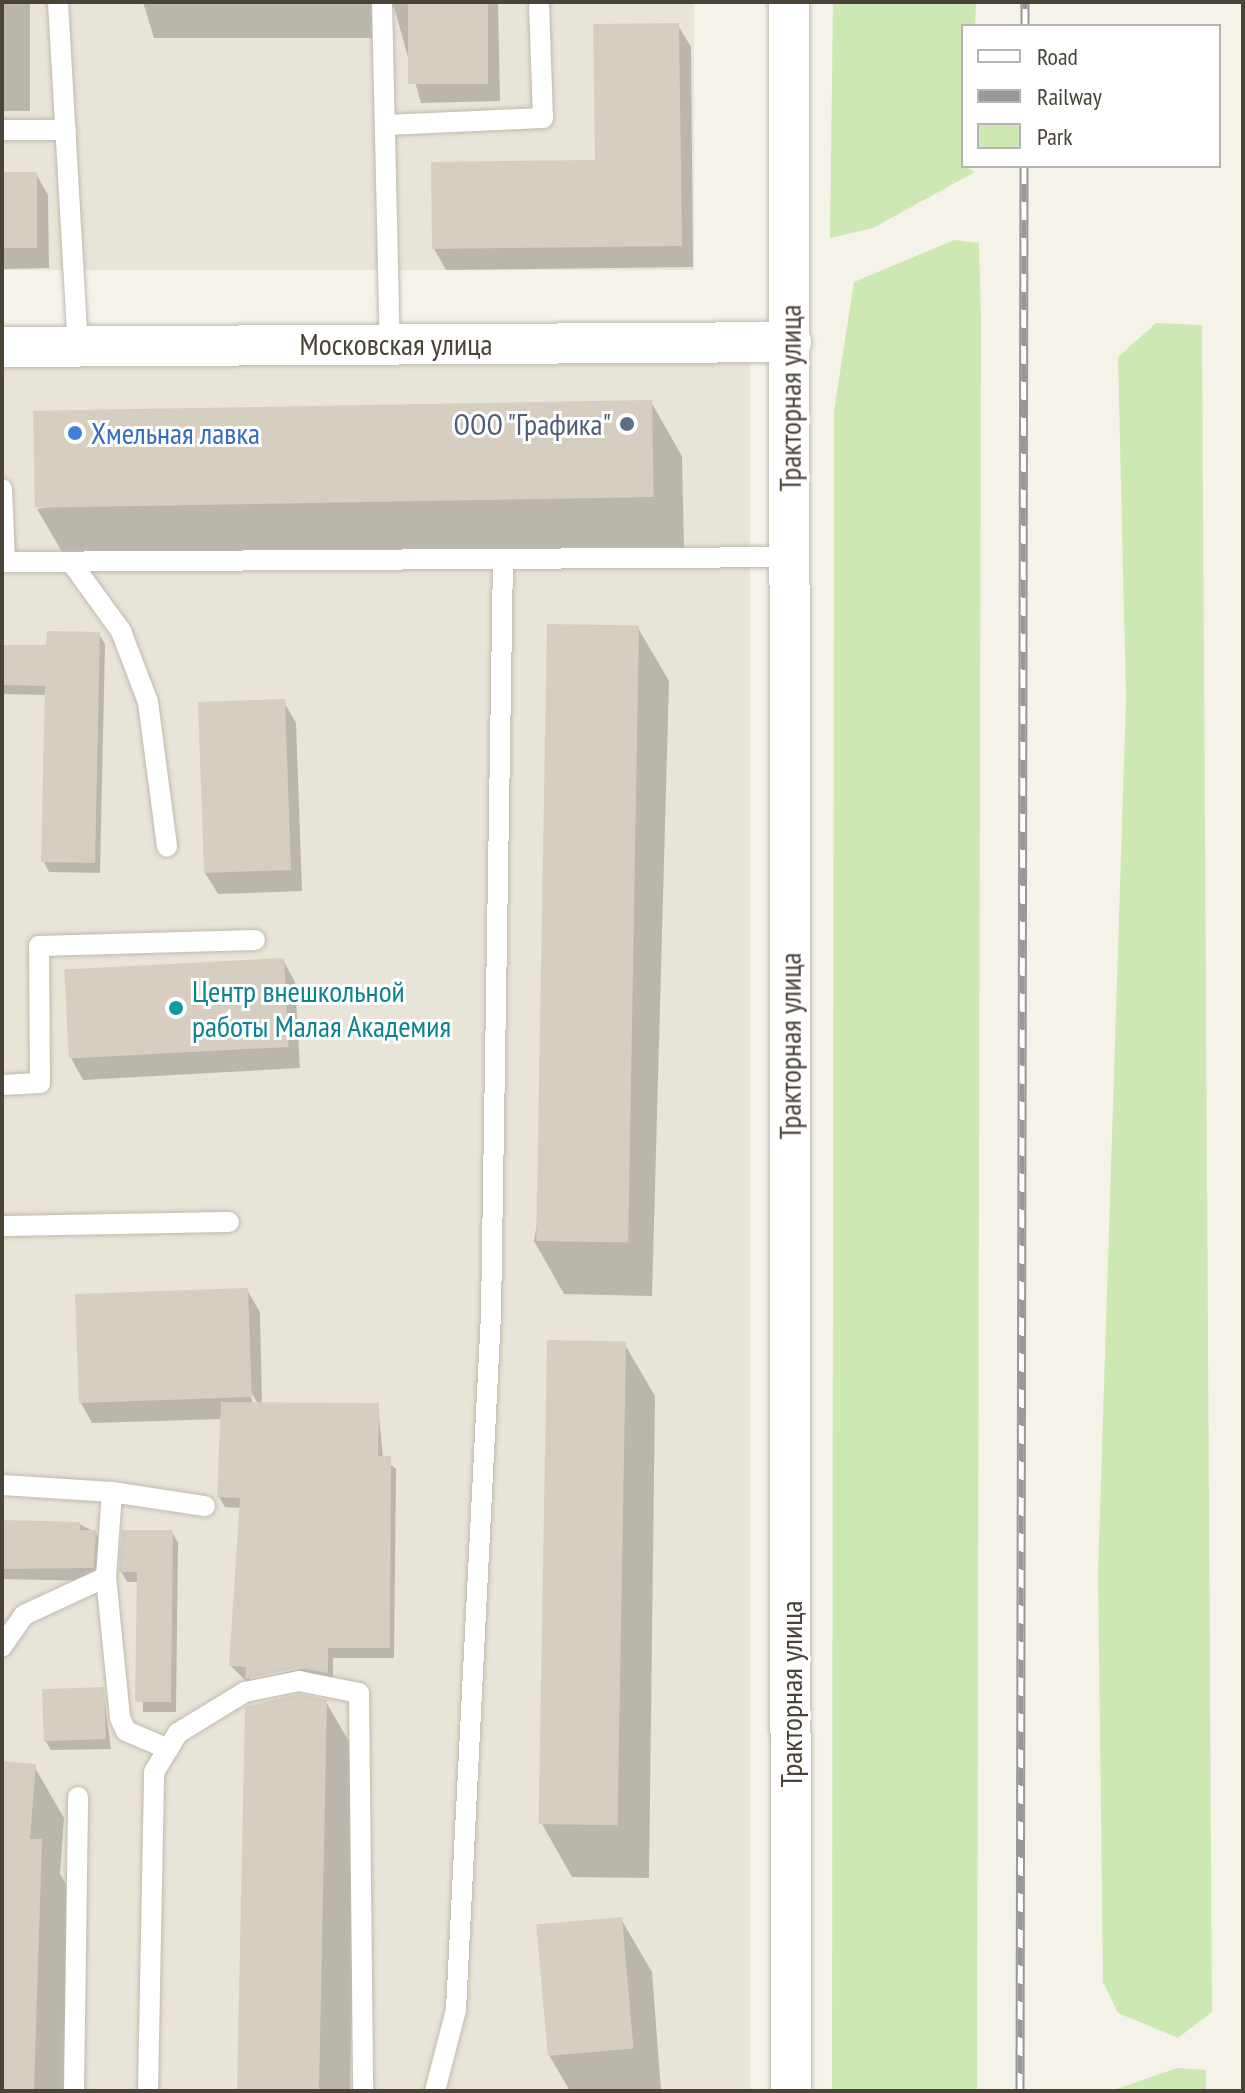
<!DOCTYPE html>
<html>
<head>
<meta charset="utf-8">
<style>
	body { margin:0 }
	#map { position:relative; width:1245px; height:2093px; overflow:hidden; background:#f5f2ea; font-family:"PT Sans Narrow",sans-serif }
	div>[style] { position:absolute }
	.residential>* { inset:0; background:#e9e4d8; transform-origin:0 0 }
	.green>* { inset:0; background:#cee8b4 }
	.shadow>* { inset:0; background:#0003; transform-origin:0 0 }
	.building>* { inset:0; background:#d6cec0; transform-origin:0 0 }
	.roads { filter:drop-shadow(0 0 2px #c0baad) drop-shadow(0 0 2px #c0baad) }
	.lane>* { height:20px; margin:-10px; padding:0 10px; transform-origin:10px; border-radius:10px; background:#fff }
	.street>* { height:40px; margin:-20px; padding:0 20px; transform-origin:20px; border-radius:20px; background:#fff }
	.rail>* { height:9px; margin-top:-4.5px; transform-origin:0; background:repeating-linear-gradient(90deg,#fff 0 18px,#989898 0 36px); box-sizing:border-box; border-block:2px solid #989898 }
	.dots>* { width:22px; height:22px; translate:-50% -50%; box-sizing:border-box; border:4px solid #fff; border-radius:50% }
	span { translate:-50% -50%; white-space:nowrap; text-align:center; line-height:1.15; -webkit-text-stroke:6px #fff; paint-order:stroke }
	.street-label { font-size:30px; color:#494338 }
	.service-label { font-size:30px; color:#4e5e75 }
	.right { translate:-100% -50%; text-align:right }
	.shop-label { font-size:30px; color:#366cbe }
	.left { translate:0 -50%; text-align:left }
	.culture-label { font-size:30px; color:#0d838f }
	.frame { position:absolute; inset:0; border:4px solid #494338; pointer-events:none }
	.legend { position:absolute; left:961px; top:24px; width:260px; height:144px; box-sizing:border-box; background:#fff; border:2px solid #b6b4af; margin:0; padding:10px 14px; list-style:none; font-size:24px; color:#494338 }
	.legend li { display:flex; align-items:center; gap:16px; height:40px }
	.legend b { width:40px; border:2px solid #b6b4af }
</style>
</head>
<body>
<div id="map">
	<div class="residential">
		<i style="left:2px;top:2px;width:692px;height:268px"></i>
		<i style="left:750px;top:360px;width:1731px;height:748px;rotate:90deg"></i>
	</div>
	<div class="green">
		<i style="clip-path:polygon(833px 2px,976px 2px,975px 26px,963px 26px,963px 166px,975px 172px,873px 228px,830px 238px)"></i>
		<i style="clip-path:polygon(954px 240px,979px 243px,981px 318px,977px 2091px,832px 2091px,834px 411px,854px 282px)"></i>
		<i style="clip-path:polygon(1156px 323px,1202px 325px,1212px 2012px,1178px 2038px,1118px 2013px,1103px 1982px,1098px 1573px,1126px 699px,1118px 357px)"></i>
		<i style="clip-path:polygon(1177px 2068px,1206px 2070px,1206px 2091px,1111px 2091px)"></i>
	</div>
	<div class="shadow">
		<i style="left:2px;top:2px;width:28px;height:109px"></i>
		<i style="clip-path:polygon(143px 2px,498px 2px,500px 101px,421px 103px,394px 7px,380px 16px,379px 38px,154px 38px)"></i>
		<i style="clip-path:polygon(678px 25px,691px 47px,693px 267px,446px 270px,434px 249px,597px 162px)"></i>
		<i style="clip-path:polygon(2px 174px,36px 174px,48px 195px,49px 268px,2px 269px)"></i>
		<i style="clip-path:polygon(651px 402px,682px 456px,684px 550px,68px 562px,37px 509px)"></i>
		<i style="clip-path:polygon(638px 628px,669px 681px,652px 1296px,564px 1294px,534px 1241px)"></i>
		<i style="clip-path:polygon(99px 634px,105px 644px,100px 873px,49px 872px,44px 862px,47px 695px,2px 694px,2px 647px,48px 647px)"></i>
		<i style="clip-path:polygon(284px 702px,296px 723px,302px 891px,218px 894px,205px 873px)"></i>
		<i style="clip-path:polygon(283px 960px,295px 982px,300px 1068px,83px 1080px,71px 1058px)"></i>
		<i style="clip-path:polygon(evenodd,247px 1290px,260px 1312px,262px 1404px,378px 1405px,383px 1458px,396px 1469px,394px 1658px,333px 1658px,333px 1683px,253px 1688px,231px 1666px,242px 1508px,225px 1507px,219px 1497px,222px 1419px,92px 1423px,80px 1401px,247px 1290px,248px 1387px,258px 1404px,253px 1404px,248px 1387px,247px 1290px,306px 1664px,307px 1668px,250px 1680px,250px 1676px,306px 1664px)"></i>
		<i style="clip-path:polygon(624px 1343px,655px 1396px,649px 1878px,572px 1877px,542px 1824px)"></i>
		<i style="clip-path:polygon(2px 1522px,79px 1524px,95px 1532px,101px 1542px,93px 1581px,2px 1579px)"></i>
		<i style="clip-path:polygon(172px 1532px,178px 1543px,176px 1712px,143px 1712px,139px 1582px,127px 1582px,121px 1571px)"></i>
		<i style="clip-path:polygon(103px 1689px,111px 1749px,51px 1750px,45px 1740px)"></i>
		<i style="clip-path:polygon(326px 1702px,357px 1755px,350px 2091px,239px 2091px)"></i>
		<i style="clip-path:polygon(2px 1763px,34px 1766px,64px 1818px,60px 1874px,71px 1893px,64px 2091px,2px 2091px)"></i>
		<i style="clip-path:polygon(621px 1919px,652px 1972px,661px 2091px,570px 2091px,549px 2055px)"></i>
	</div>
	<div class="building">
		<i style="left:408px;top:2px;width:80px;height:82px"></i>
		<i style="clip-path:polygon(679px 23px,682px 246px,432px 249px,431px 162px,595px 160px,593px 24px)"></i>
		<i style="left:2px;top:172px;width:35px;height:76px"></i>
		<i style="left:652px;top:400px;width:97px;height:619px;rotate:89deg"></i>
		<i style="left:547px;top:624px;width:92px;height:617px;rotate:1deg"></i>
		<i style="clip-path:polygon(47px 631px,100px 632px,95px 863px,41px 862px,45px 686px,2px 685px,2px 645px,46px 645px)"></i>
		<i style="left:285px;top:699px;width:171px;height:87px;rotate:88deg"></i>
		<i style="left:284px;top:958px;width:89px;height:220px;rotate:87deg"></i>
		<i style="left:248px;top:1288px;width:109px;height:173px;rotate:88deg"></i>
		<i style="left:547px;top:1340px;width:79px;height:484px;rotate:1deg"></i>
		<i style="clip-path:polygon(221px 1402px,379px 1403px,378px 1456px,391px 1456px,390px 1648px,328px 1648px,328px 1673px,297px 1668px,245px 1679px,246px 1667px,229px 1666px,240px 1498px,217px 1497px)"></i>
		<i style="clip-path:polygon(2px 1520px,80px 1522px,80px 1530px,96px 1530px,94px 1568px,2px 1569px)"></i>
		<i style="clip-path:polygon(122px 1530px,173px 1530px,171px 1702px,135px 1702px,137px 1572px,119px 1572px)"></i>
		<i style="left:104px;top:1687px;width:52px;height:62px;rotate:88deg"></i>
		<i style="clip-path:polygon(299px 1694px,327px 1700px,319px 2091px,237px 2091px,245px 1707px)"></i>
		<i style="clip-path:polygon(2px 1761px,36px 1764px,30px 1839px,42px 1839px,34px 2091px,2px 2091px)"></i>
		<i style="left:622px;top:1917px;width:132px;height:86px;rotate:85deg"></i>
	</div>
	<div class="roads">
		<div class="lane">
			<i style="left:58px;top:2px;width:344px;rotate:86.7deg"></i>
			<i style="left:382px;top:2px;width:342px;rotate:88.7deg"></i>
			<i style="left:386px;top:125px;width:157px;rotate:-2.6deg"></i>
			<i style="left:543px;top:118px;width:116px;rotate:-92deg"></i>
			<i style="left:2px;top:130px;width:64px"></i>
			<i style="left:2px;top:489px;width:73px;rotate:87.6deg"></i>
			<i style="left:5px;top:562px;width:785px;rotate:-0.36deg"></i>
			<i style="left:71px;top:562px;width:85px;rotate:54.1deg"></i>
			<i style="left:121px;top:631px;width:76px;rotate:69.2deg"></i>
			<i style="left:148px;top:702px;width:146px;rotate:82.5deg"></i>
			<i style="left:2px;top:1085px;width:38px;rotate:-3deg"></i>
			<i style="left:40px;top:1083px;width:137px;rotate:-90.4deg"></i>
			<i style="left:39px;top:946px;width:216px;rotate:-1.6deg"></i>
			<i style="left:2px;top:1226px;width:227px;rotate:-1deg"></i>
			<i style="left:2px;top:1485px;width:110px;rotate:3.6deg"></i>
			<i style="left:112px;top:1492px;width:85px;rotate:94deg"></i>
			<i style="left:106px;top:1577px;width:90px;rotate:155.1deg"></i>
			<i style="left:24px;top:1615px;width:39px;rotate:125deg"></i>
			<i style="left:112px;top:1492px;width:94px;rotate:8.6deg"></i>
			<i style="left:106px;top:1577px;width:142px;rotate:84.3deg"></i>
			<i style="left:120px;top:1718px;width:14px;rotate:65deg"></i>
			<i style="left:126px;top:1731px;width:46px;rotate:23.2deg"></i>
			<i style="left:74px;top:2091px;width:294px;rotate:-89.2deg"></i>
			<i style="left:148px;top:2091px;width:319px;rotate:-88.9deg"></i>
			<i style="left:154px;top:1772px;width:46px;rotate:-58.4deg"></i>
			<i style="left:178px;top:1733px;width:79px;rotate:-31.5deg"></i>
			<i style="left:245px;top:1692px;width:55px;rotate:-11.5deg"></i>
			<i style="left:299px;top:1681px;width:61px;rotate:11.3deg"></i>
			<i style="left:359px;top:1693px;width:398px;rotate:89.4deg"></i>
			<i style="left:435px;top:2091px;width:84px;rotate:-75.5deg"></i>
			<i style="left:456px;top:2010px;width:697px;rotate:-87.12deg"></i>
			<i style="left:491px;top:1314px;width:754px;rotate:-89.09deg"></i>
		</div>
		<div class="street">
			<i style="left:789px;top:2px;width:2089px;rotate:89.95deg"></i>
			<i style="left:2px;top:347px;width:789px;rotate:-0.36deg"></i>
		</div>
	</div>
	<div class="rail">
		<i style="left:1025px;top:26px;width:24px;rotate:-90deg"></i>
		<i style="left:1020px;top:2091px;width:1925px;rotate:-89.88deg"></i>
	</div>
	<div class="dots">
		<i style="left:627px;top:424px;background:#5c6f8a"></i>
		<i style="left:75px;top:433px;background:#3f7fe0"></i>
		<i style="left:176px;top:1008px;background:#0f9aa8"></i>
	</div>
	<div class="street-label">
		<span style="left:396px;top:344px">Московская улица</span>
		<span style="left:790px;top:398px;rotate:-90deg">Тракторная улица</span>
		<span style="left:790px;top:1046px;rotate:-90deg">Тракторная улица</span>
		<span style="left:791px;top:1694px;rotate:-90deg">Тракторная улица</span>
	</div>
	<div class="service-label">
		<span class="right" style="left:611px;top:424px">ООО "Графика"</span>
	</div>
	<div class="shop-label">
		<span class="left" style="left:91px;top:433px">Хмельная лавка</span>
	</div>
	<div class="culture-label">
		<span class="left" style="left:192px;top:1008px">Центр внешкольной<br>работы Малая Академия</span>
	</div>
	<div class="frame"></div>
	<ul class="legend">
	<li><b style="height:10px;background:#fff"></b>Road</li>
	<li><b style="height:10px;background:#989898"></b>Railway</li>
	<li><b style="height:22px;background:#cee8b4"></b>Park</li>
	</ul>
</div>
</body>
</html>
